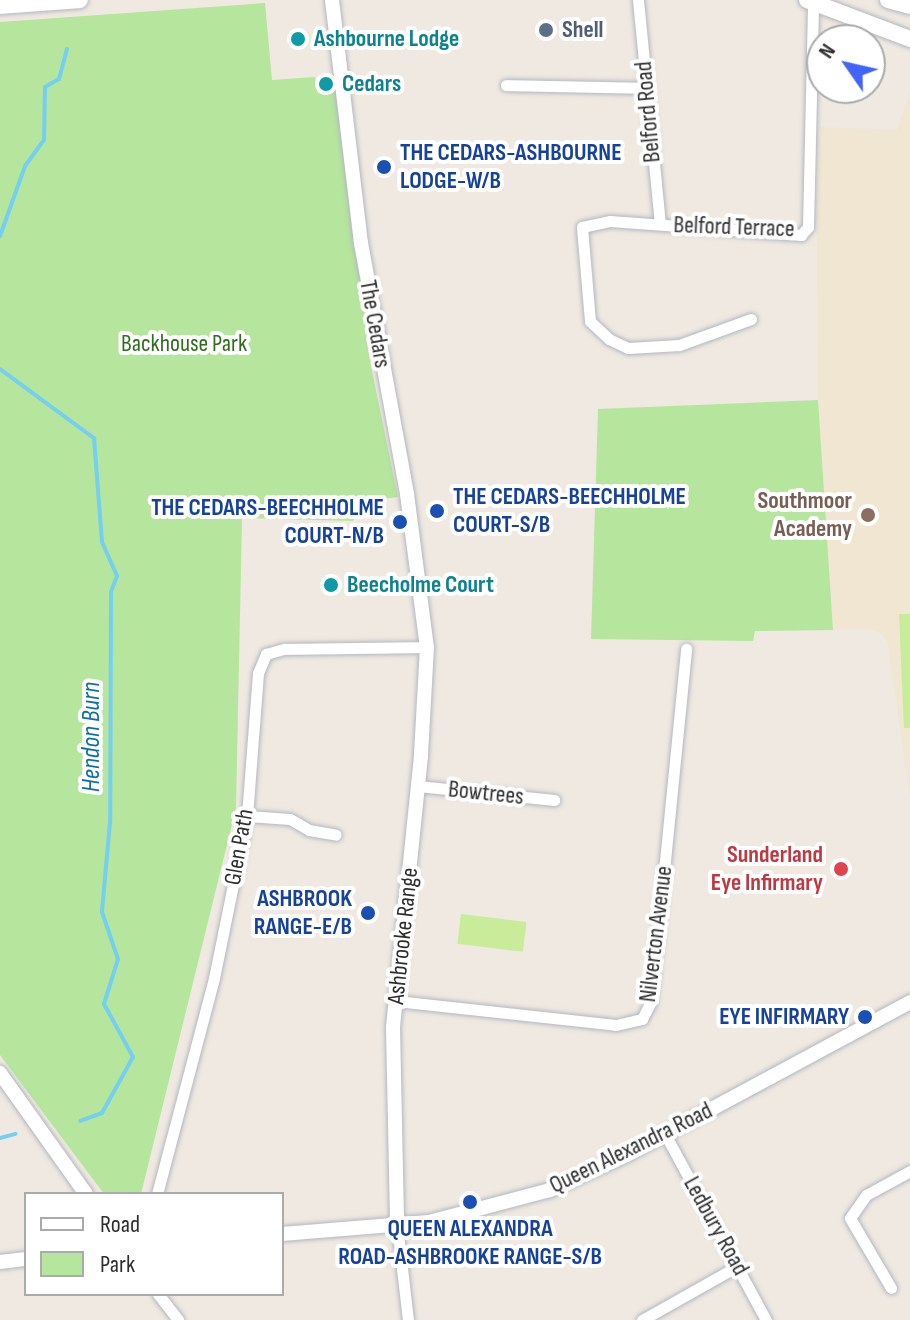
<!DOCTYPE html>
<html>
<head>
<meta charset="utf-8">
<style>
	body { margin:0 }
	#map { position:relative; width:910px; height:1320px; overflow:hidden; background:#efe9e1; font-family:"Sofia Sans Condensed",sans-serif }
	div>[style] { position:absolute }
	.education>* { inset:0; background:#f0e6d1 }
	.green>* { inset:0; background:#b6e59e }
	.pitch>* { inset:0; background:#c9ec9a; transform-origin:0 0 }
	.stream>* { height:4px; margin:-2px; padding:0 2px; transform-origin:2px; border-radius:2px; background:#75cff0 }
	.roads { filter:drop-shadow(0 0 2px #b4b7c1) drop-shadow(0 0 2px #b4b7c1) }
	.minor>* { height:11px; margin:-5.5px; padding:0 5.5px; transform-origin:5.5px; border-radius:5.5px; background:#fff }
	.tertiary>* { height:14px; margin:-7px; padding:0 7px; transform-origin:7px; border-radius:7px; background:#fff }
	.secondary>* { height:16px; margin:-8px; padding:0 8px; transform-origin:8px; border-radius:8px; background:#fff }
	.dots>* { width:22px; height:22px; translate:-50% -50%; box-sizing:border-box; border:4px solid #fff; border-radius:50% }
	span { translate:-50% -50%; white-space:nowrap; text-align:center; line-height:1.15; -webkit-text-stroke:8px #fff; paint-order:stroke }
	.service-label { font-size:24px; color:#4e5e75; font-weight:700 }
	.left { translate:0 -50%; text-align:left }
	.culture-label { font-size:24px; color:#0d838f; font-weight:700 }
	.street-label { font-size:24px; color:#2e2e2e }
	.transit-label { font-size:24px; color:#164399; font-weight:700 }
	.right { translate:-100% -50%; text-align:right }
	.park-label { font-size:24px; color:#2c6e1b }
	.education-label { font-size:24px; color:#785e54; font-weight:700 }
	.health-label { font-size:24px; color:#be3a42; font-weight:700 }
	.water-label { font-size:26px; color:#0d6fa3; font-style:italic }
	.legend { position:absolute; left:24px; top:1192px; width:260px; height:104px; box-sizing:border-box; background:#fff; border:2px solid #ababab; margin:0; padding:10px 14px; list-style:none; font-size:24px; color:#2e2e2e }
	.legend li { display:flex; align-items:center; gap:16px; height:40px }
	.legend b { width:40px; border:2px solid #ababab }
	.north { position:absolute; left:806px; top:24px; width:80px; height:80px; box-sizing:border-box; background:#fff; border:2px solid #ababab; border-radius:50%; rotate:304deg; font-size:22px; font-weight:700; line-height:32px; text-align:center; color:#2e2e2e }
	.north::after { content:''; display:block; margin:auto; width:28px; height:36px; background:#4264fb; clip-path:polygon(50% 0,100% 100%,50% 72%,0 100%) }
</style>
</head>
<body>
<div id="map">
	<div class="education">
		<i style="clip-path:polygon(910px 92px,910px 796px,887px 640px,876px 630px,833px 630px,818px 400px,817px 243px,819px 127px,897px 130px)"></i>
	</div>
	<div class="green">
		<i style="clip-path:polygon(265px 3px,272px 80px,315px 77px,318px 93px,336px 91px,371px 366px,398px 497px,361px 502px,353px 521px,242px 518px,236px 808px,141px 1194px,104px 1194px,0 1055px,0 22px)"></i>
		<i style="clip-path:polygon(818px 400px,833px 630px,755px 631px,753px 641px,591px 639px,598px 409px)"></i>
	</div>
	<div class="pitch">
		<i style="clip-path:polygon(899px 614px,910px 614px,910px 728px,904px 728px)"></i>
		<i style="left:461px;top:914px;width:66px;height:30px;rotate:7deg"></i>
	</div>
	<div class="stream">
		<i style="left:0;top:236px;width:74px;rotate:-70.3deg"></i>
		<i style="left:25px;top:166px;width:32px;rotate:-54deg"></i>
		<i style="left:44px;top:140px;width:53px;rotate:-88.9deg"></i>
		<i style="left:45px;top:87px;width:16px;rotate:-30deg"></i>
		<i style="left:59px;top:79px;width:31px;rotate:-75deg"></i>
		<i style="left:0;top:369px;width:117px;rotate:36.3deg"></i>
		<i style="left:94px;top:438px;width:104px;rotate:85.6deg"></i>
		<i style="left:102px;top:542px;width:37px;rotate:66deg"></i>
		<i style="left:117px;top:576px;width:17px;rotate:111deg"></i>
		<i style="left:111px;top:592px;width:230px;rotate:90.2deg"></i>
		<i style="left:110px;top:822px;width:90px;rotate:95.1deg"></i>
		<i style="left:102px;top:912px;width:50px;rotate:71.2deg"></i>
		<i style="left:118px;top:959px;width:47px;rotate:107.3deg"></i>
		<i style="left:104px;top:1004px;width:60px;rotate:61.3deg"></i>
		<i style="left:133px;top:1057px;width:64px;rotate:119deg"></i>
		<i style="left:102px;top:1113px;width:23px;rotate:160deg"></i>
		<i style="left:0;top:1138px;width:16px;rotate:-15deg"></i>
	</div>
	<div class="roads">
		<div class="minor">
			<i style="left:638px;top:0;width:225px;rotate:84.4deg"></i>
			<i style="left:506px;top:85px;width:141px;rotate:1.2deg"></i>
			<i style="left:751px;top:319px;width:77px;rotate:160.1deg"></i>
			<i style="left:679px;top:345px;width:51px;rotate:176.6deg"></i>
			<i style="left:628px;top:348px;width:21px;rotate:-155deg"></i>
			<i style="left:609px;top:339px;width:26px;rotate:-137deg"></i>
			<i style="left:590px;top:321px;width:94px;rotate:-94.9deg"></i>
			<i style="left:582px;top:227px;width:29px;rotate:-12deg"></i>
			<i style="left:610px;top:221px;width:192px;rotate:4.2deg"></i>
			<i style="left:801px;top:235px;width:11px;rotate:-49deg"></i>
			<i style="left:808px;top:227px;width:225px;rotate:-88.7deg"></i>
			<i style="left:418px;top:786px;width:137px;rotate:5.9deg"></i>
			<i style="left:247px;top:816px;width:43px;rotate:4deg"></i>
			<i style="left:290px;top:819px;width:22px;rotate:30deg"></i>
			<i style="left:309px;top:830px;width:27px;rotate:10deg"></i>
			<i style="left:396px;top:1001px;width:221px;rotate:6.2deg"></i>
			<i style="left:616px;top:1025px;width:27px;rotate:-13deg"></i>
			<i style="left:642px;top:1019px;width:20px;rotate:-63deg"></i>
			<i style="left:651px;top:1001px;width:354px;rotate:-84.3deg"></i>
			<i style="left:665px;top:1134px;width:212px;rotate:61.5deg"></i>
			<i style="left:157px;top:1194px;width:223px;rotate:-75.2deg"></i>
			<i style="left:214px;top:978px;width:165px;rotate:-78.5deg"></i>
			<i style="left:247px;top:816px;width:143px;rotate:-85.6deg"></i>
			<i style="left:258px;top:673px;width:21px;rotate:-67deg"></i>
			<i style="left:266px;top:654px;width:19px;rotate:-16deg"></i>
			<i style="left:284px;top:649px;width:143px;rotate:-0.8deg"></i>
			<i style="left:397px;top:1225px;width:96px;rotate:83.4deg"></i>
			<i style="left:891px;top:1288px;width:81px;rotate:-120.4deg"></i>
			<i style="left:850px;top:1218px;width:28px;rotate:-55deg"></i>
			<i style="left:866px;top:1195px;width:50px;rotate:-28.6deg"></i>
			<i style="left:158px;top:1294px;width:33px;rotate:52deg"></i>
			<i style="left:642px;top:1320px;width:110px;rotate:-29.4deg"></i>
		</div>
		<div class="tertiary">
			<i style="left:332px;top:0;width:245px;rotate:83.2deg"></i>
			<i style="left:361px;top:243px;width:255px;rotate:79.6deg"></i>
			<i style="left:407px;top:494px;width:154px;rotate:82.6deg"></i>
			<i style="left:427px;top:647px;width:109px;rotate:93.2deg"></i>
			<i style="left:421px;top:756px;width:273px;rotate:95.9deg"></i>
			<i style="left:393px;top:1028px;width:197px;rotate:88.8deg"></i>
			<i style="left:0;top:1073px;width:148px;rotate:54.6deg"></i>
			<i style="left:282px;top:1234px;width:147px;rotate:-4.7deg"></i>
			<i style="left:429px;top:1222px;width:125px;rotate:-14.8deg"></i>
			<i style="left:550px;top:1190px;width:84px;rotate:-24.7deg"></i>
			<i style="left:626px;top:1155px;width:323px;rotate:-28.3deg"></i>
			<i style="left:0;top:1262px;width:26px;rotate:-7deg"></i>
		</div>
		<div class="secondary">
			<i style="left:807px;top:0;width:110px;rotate:20.7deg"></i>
			<i style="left:888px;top:0;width:23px;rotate:15deg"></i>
			<i style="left:0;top:6px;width:80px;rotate:-4.3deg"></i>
		</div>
	</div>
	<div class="dots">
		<i style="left:546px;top:30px;background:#5c6f8a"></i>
		<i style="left:298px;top:39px;background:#0f9aa8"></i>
		<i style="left:326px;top:84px;background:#0f9aa8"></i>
		<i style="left:384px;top:167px;background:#1a4fb4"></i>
		<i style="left:437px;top:511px;background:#1a4fb4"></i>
		<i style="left:868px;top:515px;background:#8d6e63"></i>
		<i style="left:400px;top:522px;background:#1a4fb4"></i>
		<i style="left:331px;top:585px;background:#0f9aa8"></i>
		<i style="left:841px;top:869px;background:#e0444e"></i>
		<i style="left:368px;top:913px;background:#1a4fb4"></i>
		<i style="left:865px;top:1017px;background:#1a4fb4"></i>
		<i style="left:470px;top:1202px;background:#1a4fb4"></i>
	</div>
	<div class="service-label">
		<span class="left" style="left:562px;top:30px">Shell</span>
	</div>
	<div class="culture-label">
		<span class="left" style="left:314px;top:39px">Ashbourne Lodge</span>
		<span class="left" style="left:342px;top:84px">Cedars</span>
		<span class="left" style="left:347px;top:585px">Beecholme Court</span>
	</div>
	<div class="street-label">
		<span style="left:648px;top:112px;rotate:-95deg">Belford Road</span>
		<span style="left:734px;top:227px;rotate:2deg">Belford Terrace</span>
		<span style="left:375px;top:324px;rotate:80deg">The Cedars</span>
		<span style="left:486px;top:793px;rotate:6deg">Bowtrees</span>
		<span style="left:239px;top:847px;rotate:-80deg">Glen Path</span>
		<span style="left:656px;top:934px;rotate:-83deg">Nilverton Avenue</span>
		<span style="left:403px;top:936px;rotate:-84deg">Ashbrooke Range</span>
		<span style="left:631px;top:1148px;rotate:-26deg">Queen Alexandra Road</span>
		<span style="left:716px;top:1226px;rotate:61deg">Ledbury Road</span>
	</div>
	<div class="transit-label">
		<span class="left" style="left:400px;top:167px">THE CEDARS-ASHBOURNE<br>LODGE-W/B</span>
		<span class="left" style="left:453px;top:511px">THE CEDARS-BEECHHOLME<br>COURT-S/B</span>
		<span class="right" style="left:384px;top:522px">THE CEDARS-BEECHHOLME<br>COURT-N/B</span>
		<span class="right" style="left:352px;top:913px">ASHBROOK<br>RANGE-E/B</span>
		<span class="right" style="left:849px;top:1017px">EYE INFIRMARY</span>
		<span style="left:470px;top:1243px">QUEEN ALEXANDRA<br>ROAD-ASHBROOKE RANGE-S/B</span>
	</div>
	<div class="park-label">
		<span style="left:184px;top:344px">Backhouse Park</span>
	</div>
	<div class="education-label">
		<span class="right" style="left:852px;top:515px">Southmoor<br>Academy</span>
	</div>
	<div class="health-label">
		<span class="right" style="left:823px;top:869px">Sunderland<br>Eye Infirmary</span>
	</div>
	<div class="water-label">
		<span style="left:92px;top:737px;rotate:-90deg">Hendon Burn</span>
	</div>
	<ul class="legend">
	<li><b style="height:10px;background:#fff"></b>Road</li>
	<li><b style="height:22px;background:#b6e59e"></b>Park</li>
	</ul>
	<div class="north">N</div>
</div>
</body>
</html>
